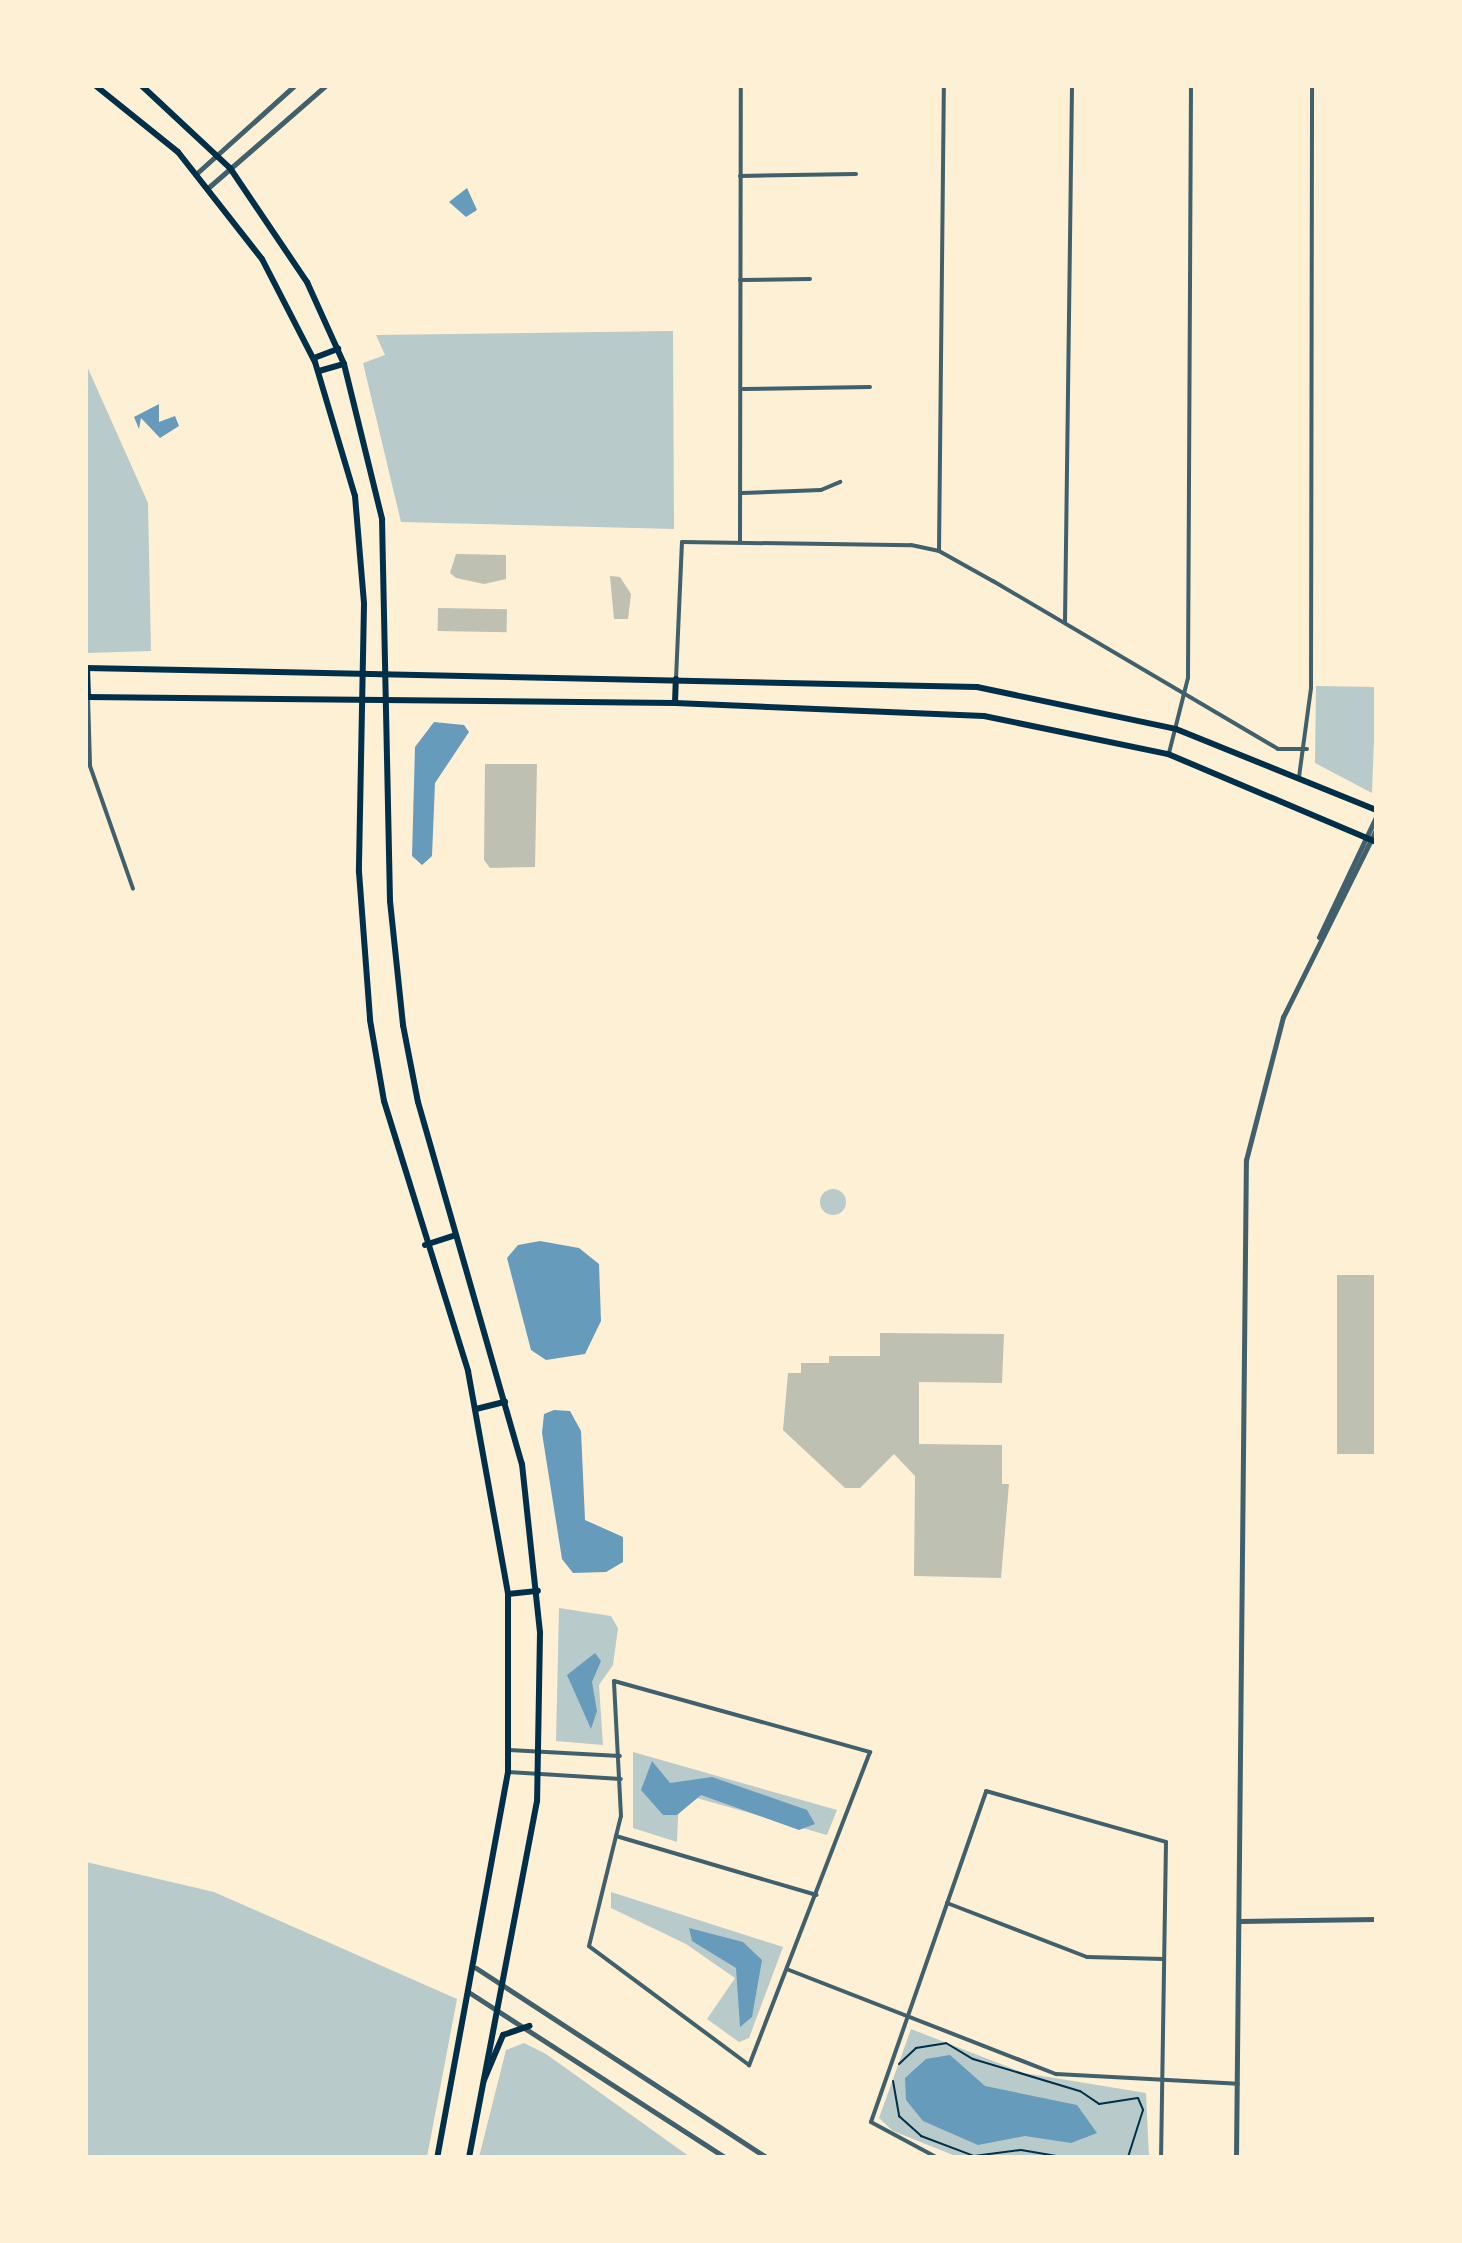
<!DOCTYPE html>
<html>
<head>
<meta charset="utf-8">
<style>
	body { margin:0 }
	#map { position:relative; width:1462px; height:2243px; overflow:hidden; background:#fdf0d5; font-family:Manrope,sans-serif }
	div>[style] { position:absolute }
	.green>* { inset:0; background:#b9caca }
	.round { border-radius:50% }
	.water>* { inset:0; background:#669bbc }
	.building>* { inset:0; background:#bec0b2; transform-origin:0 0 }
	.path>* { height:2px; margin:-1px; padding:0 1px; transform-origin:1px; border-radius:1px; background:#003049 }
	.minor>* { height:4px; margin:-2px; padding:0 2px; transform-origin:2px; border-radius:2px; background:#3f606c }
	.tertiary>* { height:5px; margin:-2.5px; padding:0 2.5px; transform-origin:2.5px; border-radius:2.5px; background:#3f606c }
	.secondary>* { height:6px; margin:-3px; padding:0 3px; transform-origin:3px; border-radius:3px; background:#003049 }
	span { translate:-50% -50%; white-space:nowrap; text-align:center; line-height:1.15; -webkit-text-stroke:6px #fdf0d5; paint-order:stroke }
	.frame { position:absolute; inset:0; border:88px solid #fdf0d5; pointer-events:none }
</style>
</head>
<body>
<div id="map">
	<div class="green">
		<i style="clip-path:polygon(673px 331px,674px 529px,401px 522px,363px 363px,385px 355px,376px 335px)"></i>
		<i style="clip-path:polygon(86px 364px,148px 503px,151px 651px,86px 653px)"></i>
		<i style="clip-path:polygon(1316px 686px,1376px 687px,1372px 793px,1315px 763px)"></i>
		<i class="round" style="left:820px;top:1189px;width:26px;height:26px"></i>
		<i style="clip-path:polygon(559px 1608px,611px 1616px,618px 1628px,613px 1665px,599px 1685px,603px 1745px,556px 1741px)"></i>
		<i style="clip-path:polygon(633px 1752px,837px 1810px,827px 1835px,679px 1793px,677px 1842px,633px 1828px)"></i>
		<i style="clip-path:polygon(86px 1862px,214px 1892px,457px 1999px,427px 2157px,86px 2157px)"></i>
		<i style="clip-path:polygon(611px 1892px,783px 1947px,749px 2038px,739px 2042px,707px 2019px,735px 1978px,686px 1944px,611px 1908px)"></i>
		<i style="clip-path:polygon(911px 2029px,1024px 2073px,1146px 2093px,1149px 2157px,958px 2157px,893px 2131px,879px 2118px)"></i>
		<i style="clip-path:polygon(524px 2043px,546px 2054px,690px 2157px,479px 2157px,506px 2050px)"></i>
	</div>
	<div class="water">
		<i style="clip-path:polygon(467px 188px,477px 210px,466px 217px,449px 202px)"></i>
		<i style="clip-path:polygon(159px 404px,159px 422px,175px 416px,179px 426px,160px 438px,141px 418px,139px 429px,134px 417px)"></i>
		<i style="clip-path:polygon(434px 722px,464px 725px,469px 732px,435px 783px,432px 856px,422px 865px,412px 856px,415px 747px)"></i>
		<i style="clip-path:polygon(540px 1241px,579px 1248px,599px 1264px,601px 1321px,585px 1354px,546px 1360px,531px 1350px,507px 1258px,518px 1245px)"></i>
		<i style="clip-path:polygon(554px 1410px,570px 1411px,581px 1431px,585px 1520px,623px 1537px,623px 1562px,606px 1572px,573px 1573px,562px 1559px,542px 1433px,544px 1414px)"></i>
		<i style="clip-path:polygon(595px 1653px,601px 1661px,592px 1682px,597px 1711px,591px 1729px,567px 1675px)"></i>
		<i style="clip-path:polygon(652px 1761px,670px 1783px,712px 1777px,807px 1810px,815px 1824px,799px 1830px,701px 1795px,677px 1815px,663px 1815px,641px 1790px)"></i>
		<i style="clip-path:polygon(689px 1928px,743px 1942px,762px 1960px,752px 2017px,740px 2027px,736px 1968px,692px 1941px)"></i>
		<i style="clip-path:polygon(950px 2055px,985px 2086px,1077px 2105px,1097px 2133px,1071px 2143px,1025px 2136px,978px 2145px,923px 2121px,906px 2100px,905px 2078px,926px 2059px)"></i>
	</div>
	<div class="building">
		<i style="clip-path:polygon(456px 554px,506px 555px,506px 579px,484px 584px,456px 578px,450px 573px)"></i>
		<i style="clip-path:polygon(610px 576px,620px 577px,631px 594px,628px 619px,614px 619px)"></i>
		<i style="left:438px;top:608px;width:69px;height:23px;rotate:1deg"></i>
		<i style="clip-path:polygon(485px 764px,537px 764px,535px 867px,490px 868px,484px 860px)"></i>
		<i style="left:1376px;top:1275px;width:179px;height:39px;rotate:90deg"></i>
		<i style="clip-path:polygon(880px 1333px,1004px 1334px,1002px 1383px,919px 1382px,919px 1444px,1002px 1445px,1002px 1484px,1009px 1484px,1001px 1578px,914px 1576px,915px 1476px,894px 1454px,860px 1488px,845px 1488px,783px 1430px,788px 1373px,801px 1373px,801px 1363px,829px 1363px,829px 1356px,880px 1356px)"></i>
	</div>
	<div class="path">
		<i style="left:899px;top:2064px;width:23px;rotate:-43deg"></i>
		<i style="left:916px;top:2048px;width:30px;rotate:-9deg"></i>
		<i style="left:946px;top:2043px;width:31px;rotate:31deg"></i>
		<i style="left:973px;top:2059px;width:112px;rotate:16.7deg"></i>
		<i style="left:1080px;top:2091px;width:23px;rotate:34deg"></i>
		<i style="left:1099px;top:2104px;width:39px;rotate:-9deg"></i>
		<i style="left:1138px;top:2098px;width:13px;rotate:67deg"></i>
		<i style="left:1143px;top:2110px;width:49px;rotate:107.7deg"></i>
		<i style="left:893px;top:2081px;width:36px;rotate:80deg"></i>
		<i style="left:899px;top:2116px;width:30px;rotate:42deg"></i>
		<i style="left:921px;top:2136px;width:57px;rotate:20.7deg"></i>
		<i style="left:974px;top:2156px;width:47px;rotate:-7.3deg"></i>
		<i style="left:1021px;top:2150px;width:42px;rotate:9.7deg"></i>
	</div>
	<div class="minor">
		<i style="left:740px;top:176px;width:116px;rotate:-1deg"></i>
		<i style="left:740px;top:280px;width:70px;rotate:-0.8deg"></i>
		<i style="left:743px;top:389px;width:127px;rotate:-0.9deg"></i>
		<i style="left:742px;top:493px;width:79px;rotate:-2.2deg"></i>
		<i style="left:821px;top:490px;width:21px;rotate:-23deg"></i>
		<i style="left:740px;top:542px;width:456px;rotate:-89.9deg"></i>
		<i style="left:939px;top:551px;width:465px;rotate:-89.4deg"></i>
		<i style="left:1065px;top:622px;width:536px;rotate:-89.25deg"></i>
		<i style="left:676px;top:679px;width:137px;rotate:-87.5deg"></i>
		<i style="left:682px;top:542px;width:229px;rotate:0.8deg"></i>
		<i style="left:911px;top:545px;width:29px;rotate:12deg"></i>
		<i style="left:939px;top:551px;width:62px;rotate:29.1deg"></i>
		<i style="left:993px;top:581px;width:331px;rotate:30.5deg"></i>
		<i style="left:1278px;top:749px;width:29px"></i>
		<i style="left:88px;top:697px;width:69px;rotate:88.3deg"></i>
		<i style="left:90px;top:766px;width:130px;rotate:70.7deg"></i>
		<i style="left:1169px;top:753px;width:77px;rotate:-75.8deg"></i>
		<i style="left:1188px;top:678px;width:592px;rotate:-89.71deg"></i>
		<i style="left:1299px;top:777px;width:90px;rotate:-82.3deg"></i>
		<i style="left:1311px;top:688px;width:602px;rotate:-89.9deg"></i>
		<i style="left:614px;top:1681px;width:266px;rotate:15.5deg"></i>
		<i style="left:870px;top:1752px;width:336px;rotate:111.1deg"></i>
		<i style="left:749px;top:2065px;width:199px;rotate:-143.4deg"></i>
		<i style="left:589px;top:1946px;width:134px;rotate:-76.2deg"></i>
		<i style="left:621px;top:1816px;width:135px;rotate:-93deg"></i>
		<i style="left:509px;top:1750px;width:111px;rotate:3.1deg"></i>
		<i style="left:508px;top:1772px;width:113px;rotate:3.5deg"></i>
		<i style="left:616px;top:1836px;width:209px;rotate:16.4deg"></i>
		<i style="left:947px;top:1903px;width:150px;rotate:21.1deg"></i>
		<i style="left:1087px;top:1957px;width:77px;rotate:1.5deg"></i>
		<i style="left:789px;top:1970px;width:287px;rotate:21.3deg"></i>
		<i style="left:1056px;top:2074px;width:182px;rotate:3.1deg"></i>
		<i style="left:936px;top:2157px;width:74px;rotate:-151.7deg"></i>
		<i style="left:871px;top:2122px;width:350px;rotate:-70.8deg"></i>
		<i style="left:986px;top:1791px;width:187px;rotate:15.8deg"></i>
		<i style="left:1166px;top:1842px;width:315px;rotate:90.9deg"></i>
	</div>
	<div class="tertiary">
		<i style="left:197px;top:173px;width:130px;rotate:-41.9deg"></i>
		<i style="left:209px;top:187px;width:154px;rotate:-41deg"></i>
		<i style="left:1319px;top:937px;width:133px;rotate:-64.6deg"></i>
		<i style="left:1240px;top:1921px;width:136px;rotate:-0.8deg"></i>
		<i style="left:476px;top:1968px;width:346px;rotate:33.1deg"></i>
		<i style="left:470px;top:1993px;width:302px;rotate:32.8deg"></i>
		<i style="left:1236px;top:2157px;width:997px;rotate:-89.43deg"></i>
		<i style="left:1246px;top:1160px;width:148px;rotate:-75.5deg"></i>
		<i style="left:1283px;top:1017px;width:209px;rotate:-63.6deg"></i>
	</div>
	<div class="secondary">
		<i style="left:96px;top:86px;width:105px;rotate:38.8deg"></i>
		<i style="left:178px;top:152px;width:136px;rotate:51.9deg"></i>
		<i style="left:262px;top:259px;width:116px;rotate:62.8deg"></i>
		<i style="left:315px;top:362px;width:140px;rotate:73.4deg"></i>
		<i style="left:355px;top:496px;width:108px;rotate:85.2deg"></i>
		<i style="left:364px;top:604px;width:268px;rotate:91.1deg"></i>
		<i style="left:359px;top:872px;width:148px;rotate:85.7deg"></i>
		<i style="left:370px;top:1020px;width:82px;rotate:80.2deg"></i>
		<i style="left:384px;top:1101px;width:283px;rotate:72.7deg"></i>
		<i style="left:468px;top:1371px;width:227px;rotate:79.8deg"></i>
		<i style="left:508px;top:1594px;width:178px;rotate:90deg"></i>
		<i style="left:508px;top:1772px;width:391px;rotate:100.4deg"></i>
		<i style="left:142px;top:86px;width:120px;rotate:43deg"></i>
		<i style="left:230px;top:168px;width:138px;rotate:56deg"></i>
		<i style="left:307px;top:282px;width:90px;rotate:65.7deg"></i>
		<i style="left:344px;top:364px;width:160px;rotate:76.2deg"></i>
		<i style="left:382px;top:519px;width:382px;rotate:88.8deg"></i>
		<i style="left:390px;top:901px;width:125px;rotate:84deg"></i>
		<i style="left:403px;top:1025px;width:78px;rotate:79deg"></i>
		<i style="left:418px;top:1102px;width:377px;rotate:74deg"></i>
		<i style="left:522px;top:1464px;width:170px;rotate:83.9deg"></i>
		<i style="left:540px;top:1633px;width:168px;rotate:91deg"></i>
		<i style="left:537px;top:1801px;width:362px;rotate:100.8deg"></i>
		<i style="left:314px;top:358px;width:26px;rotate:-21deg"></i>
		<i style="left:319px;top:371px;width:26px;rotate:-16deg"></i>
		<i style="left:86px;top:668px;width:891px;rotate:1.22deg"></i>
		<i style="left:977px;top:687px;width:203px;rotate:11.9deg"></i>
		<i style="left:1176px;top:729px;width:216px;rotate:22deg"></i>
		<i style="left:87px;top:668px;width:29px;rotate:88deg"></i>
		<i style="left:86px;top:697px;width:589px;rotate:0.58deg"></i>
		<i style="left:675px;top:703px;width:309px;rotate:2.4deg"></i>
		<i style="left:984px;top:716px;width:188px;rotate:11.7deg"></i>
		<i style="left:1168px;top:754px;width:226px;rotate:22.9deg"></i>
		<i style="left:675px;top:703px;width:24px;rotate:-88deg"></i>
		<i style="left:425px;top:1245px;width:32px;rotate:-18deg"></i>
		<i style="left:476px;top:1409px;width:30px;rotate:-14deg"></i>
		<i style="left:508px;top:1594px;width:30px;rotate:-6deg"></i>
		<i style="left:484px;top:2080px;width:49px;rotate:-67.1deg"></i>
		<i style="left:503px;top:2035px;width:28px;rotate:-19deg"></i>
	</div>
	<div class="frame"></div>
</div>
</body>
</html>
